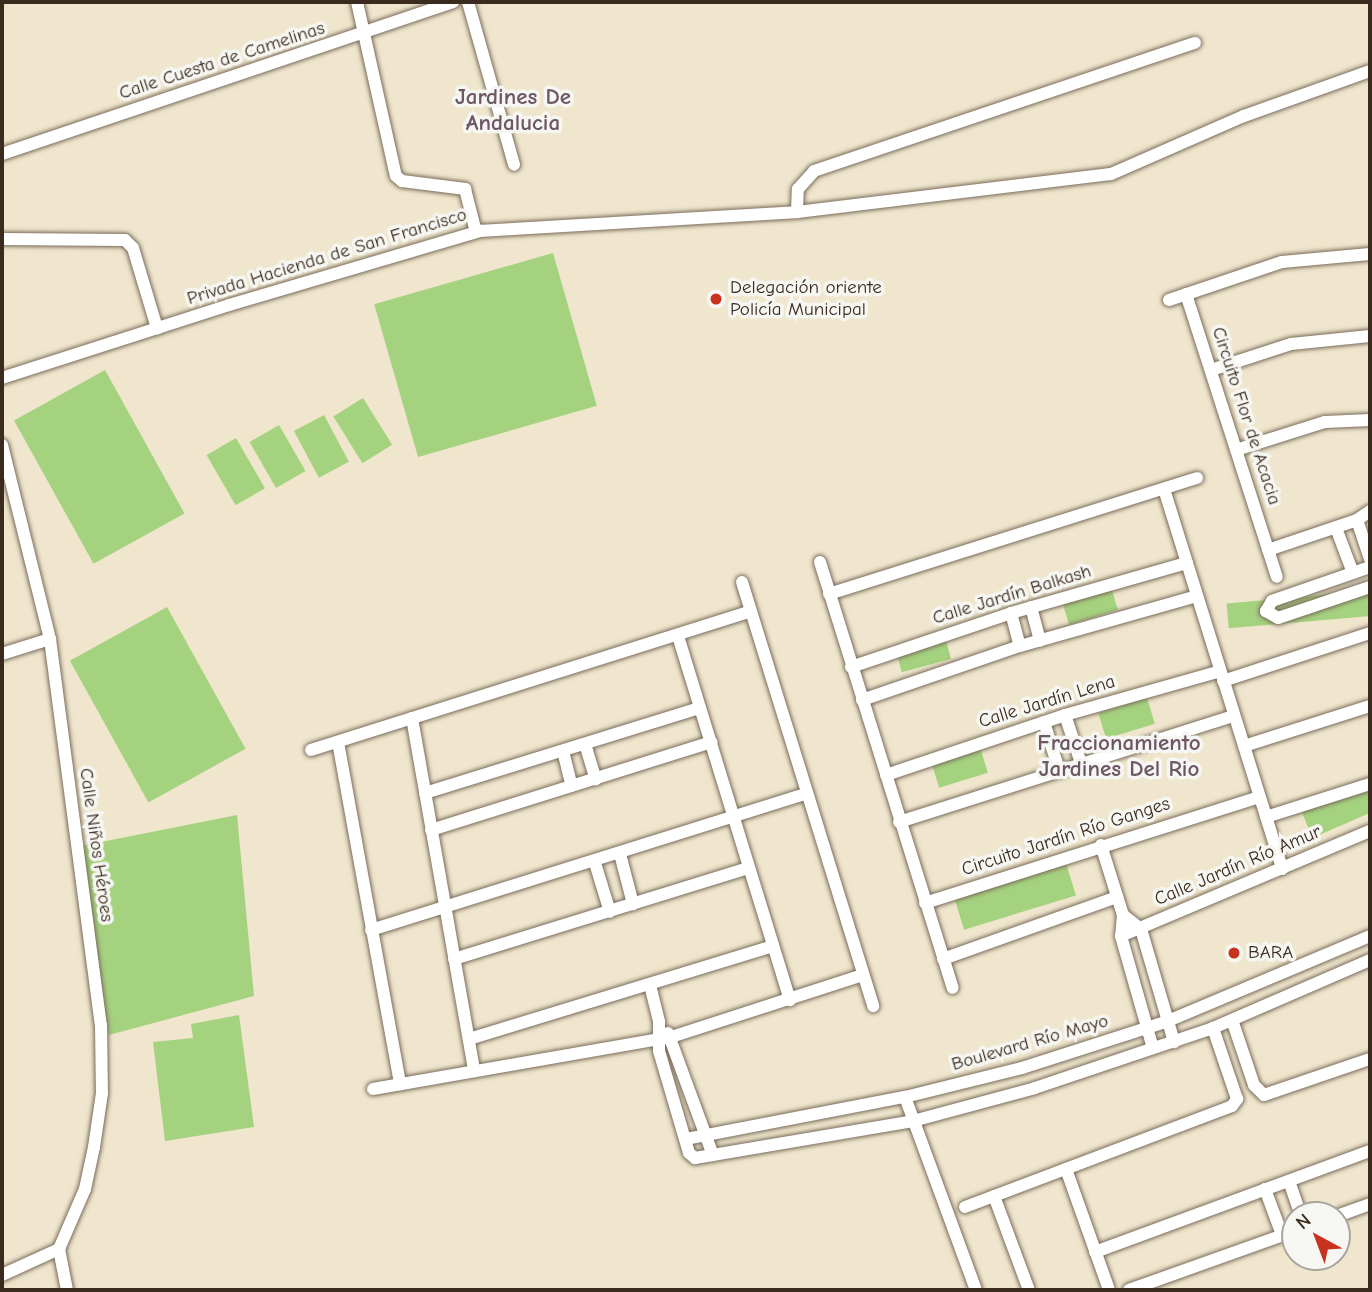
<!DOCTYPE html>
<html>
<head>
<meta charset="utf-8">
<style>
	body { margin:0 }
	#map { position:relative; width:1372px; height:1292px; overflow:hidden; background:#efe6cd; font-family:"Comic Neue",sans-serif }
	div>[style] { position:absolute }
	.green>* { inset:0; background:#a5d27f; transform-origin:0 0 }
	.roads { filter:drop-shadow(0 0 2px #7a6c5b) drop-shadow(0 0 2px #7a6c5b) }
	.street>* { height:12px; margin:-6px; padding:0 6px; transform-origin:6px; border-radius:6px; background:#fff }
	.dots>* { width:19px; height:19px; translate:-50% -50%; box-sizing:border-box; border:4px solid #f6f6f2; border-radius:50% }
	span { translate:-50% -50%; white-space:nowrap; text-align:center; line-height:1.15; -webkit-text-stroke:7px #f6f6f2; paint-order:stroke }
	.street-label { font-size:19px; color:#3b2a1e }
	.poi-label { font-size:19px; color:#3b2a1e }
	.left { translate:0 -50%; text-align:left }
	.quarter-label { font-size:23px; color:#6d5665; font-weight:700 }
	.frame { position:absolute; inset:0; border:4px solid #3b2a1e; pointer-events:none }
	.north { position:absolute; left:1281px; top:1201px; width:70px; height:70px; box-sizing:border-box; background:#f6f6f2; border:2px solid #aba49d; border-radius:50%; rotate:319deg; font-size:19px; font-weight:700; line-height:28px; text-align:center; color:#3b2a1e }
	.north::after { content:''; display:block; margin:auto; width:24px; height:32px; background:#c8321e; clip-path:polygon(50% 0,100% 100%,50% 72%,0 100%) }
</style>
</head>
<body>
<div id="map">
	<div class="green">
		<i style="left:553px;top:253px;width:159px;height:186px;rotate:74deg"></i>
		<i style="left:105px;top:370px;width:164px;height:104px;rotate:61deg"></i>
		<i style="left:363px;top:398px;width:55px;height:35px;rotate:58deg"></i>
		<i style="left:324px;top:415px;width:53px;height:34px;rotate:62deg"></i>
		<i style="left:279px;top:425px;width:53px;height:34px;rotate:60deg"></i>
		<i style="left:236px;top:438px;width:58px;height:34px;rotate:60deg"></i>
		<i style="left:1110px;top:584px;width:27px;height:51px;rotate:73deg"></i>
		<i style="left:1368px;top:591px;width:25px;height:142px;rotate:85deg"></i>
		<i style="left:167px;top:607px;width:162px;height:111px;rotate:61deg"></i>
		<i style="left:944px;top:633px;width:27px;height:51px;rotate:75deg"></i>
		<i style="left:1147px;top:698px;width:27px;height:51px;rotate:73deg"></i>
		<i style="left:980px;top:747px;width:27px;height:51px;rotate:73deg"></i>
		<i style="clip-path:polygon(1370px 790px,1370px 813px,1312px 838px,1302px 812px)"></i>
		<i style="clip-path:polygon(237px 815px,254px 996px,109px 1035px,81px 846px)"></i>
		<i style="left:1066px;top:863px;width:34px;height:117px;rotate:73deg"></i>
		<i style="clip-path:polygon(239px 1015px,254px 1127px,165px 1141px,153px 1042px,193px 1038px,191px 1024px)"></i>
	</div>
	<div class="roads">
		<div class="street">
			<i style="left:357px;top:2px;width:178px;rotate:77.4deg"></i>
			<i style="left:396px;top:176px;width:8px;rotate:40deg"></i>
			<i style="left:402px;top:181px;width:64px;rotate:7.2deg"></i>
			<i style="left:465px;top:189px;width:44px;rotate:75.7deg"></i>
			<i style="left:468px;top:2px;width:169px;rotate:74.2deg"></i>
			<i style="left:2px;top:154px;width:476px;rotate:-18.6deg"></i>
			<i style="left:797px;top:212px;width:23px;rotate:-88deg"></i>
			<i style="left:798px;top:189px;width:24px;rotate:-48deg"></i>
			<i style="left:814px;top:171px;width:402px;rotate:-18.6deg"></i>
			<i style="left:2px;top:239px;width:123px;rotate:0.5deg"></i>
			<i style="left:125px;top:240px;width:11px;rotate:45deg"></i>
			<i style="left:133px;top:248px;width:84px;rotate:73.3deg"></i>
			<i style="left:1186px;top:294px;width:297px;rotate:72.2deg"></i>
			<i style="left:1169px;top:300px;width:119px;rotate:-18.6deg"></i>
			<i style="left:1282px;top:262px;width:88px;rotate:-5.2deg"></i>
			<i style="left:1211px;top:370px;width:84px;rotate:-18deg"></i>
			<i style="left:1291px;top:344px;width:79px;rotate:-5.8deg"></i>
			<i style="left:2px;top:378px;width:238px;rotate:-17.8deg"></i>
			<i style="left:229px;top:305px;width:263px;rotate:-16.4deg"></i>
			<i style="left:481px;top:231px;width:317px;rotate:-3.4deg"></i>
			<i style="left:797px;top:212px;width:316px;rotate:-6.9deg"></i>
			<i style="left:1111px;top:174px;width:145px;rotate:-23.6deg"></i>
			<i style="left:1244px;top:116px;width:134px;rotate:-19.7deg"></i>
			<i style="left:2px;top:445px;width:200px;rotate:76.1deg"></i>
			<i style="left:50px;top:639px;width:389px;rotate:82.5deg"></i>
			<i style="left:101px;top:1025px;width:68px;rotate:89.2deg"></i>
			<i style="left:102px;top:1093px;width:55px;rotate:98.4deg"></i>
			<i style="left:94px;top:1147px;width:43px;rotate:102.1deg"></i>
			<i style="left:85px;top:1189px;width:65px;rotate:113.4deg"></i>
			<i style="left:1236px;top:450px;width:93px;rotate:-17.5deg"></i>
			<i style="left:1325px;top:422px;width:45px;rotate:-2.5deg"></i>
			<i style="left:1164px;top:489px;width:398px;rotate:72.7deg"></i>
			<i style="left:1357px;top:520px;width:41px;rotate:71.6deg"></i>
			<i style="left:1336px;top:528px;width:48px;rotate:69.3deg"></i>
			<i style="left:1268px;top:550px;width:94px;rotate:-18.6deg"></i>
			<i style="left:1357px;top:520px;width:16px;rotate:-35deg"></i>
			<i style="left:820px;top:562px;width:446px;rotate:72.7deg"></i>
			<i style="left:1370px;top:567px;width:104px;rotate:160.9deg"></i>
			<i style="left:1272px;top:601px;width:12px;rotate:121deg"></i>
			<i style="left:1266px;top:611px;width:14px;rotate:30deg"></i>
			<i style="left:1278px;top:618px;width:97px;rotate:-18.6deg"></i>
			<i style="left:742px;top:582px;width:444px;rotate:72.8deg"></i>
			<i style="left:829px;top:594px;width:386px;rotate:-17.5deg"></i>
			<i style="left:1031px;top:607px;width:35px;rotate:75deg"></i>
			<i style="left:1011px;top:613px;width:34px;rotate:75deg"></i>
			<i style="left:678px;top:636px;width:381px;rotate:72.9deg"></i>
			<i style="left:2px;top:654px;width:50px;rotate:-17.4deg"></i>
			<i style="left:851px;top:667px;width:169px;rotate:-18.6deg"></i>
			<i style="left:1011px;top:613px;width:183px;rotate:-15.9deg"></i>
			<i style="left:1223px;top:681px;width:155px;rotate:-18.1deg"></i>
			<i style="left:862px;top:700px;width:167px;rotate:-18.9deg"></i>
			<i style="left:1020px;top:646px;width:184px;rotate:-15.8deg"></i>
			<i style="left:1065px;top:715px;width:51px;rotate:71.6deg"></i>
			<i style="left:412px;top:718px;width:358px;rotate:80deg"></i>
			<i style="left:1044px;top:722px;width:50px;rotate:72.6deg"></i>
			<i style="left:338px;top:742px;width:348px;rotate:79.7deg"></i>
			<i style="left:585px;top:744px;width:37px;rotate:73deg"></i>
			<i style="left:1244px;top:746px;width:132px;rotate:-17.6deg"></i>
			<i style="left:311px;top:750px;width:461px;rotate:-17.5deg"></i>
			<i style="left:563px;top:751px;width:36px;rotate:76deg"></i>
			<i style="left:886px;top:775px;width:189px;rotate:-18.5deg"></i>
			<i style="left:1065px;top:715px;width:161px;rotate:-15.8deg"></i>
			<i style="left:425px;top:793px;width:288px;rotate:-17.2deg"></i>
			<i style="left:1266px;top:817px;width:109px;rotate:-17.6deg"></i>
			<i style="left:899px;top:822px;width:351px;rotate:-17.6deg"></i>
			<i style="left:431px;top:830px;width:294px;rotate:-17.4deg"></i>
			<i style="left:1101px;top:845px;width:73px;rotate:72.6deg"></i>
			<i style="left:1123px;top:915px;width:21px;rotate:95deg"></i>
			<i style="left:1121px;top:936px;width:116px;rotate:74.1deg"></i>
			<i style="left:620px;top:854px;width:52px;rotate:75.4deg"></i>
			<i style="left:595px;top:863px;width:51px;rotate:73deg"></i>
			<i style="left:925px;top:903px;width:350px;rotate:-17.6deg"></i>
			<i style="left:1123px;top:915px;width:23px;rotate:38deg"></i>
			<i style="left:1141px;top:929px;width:118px;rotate:73.7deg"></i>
			<i style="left:371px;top:930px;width:456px;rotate:-17.4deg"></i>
			<i style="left:1121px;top:936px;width:270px;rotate:-22.9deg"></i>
			<i style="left:454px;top:959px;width:308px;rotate:-17.2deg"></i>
			<i style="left:943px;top:959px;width:185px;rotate:-19.6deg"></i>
			<i style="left:650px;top:985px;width:38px;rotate:76deg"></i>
			<i style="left:659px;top:1022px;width:29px;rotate:90deg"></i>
			<i style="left:659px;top:1051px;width:106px;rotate:73.6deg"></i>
			<i style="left:689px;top:1153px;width:8px;rotate:40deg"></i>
			<i style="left:695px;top:1158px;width:221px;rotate:-9.6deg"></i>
			<i style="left:913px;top:1121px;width:126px;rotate:-15.1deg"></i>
			<i style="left:1035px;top:1088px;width:188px;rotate:-18.6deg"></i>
			<i style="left:1213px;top:1028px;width:171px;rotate:-23.4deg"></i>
			<i style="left:1232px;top:1020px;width:69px;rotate:71.3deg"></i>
			<i style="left:1254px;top:1085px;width:14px;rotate:45deg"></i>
			<i style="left:1264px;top:1095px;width:112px;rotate:-18.8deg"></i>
			<i style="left:668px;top:1033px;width:130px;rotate:69.8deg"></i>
			<i style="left:469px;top:1039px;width:318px;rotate:-17deg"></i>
			<i style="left:373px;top:1089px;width:303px;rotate:-9.9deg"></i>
			<i style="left:671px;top:1037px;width:202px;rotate:-17.9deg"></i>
			<i style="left:905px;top:1097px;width:206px;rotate:69.8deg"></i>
			<i style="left:686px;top:1139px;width:223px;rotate:-10.9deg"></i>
			<i style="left:905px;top:1097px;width:121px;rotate:-13.9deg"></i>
			<i style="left:1022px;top:1068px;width:153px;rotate:-17.8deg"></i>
			<i style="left:1168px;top:1021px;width:219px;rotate:-22.8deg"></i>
			<i style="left:1066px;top:1169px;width:128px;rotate:70.4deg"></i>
			<i style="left:1289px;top:1181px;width:36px;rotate:71deg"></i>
			<i style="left:1265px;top:1189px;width:49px;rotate:69.7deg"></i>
			<i style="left:994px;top:1196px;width:100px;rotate:69.6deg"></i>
			<i style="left:965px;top:1207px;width:285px;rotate:-20.7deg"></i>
			<i style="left:1232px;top:1106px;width:9px;rotate:-54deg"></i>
			<i style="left:1237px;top:1099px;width:75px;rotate:-108.7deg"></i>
			<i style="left:1337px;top:1216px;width:35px;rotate:-20deg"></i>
			<i style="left:59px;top:1249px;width:42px;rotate:79deg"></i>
			<i style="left:1095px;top:1252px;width:293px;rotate:-20.2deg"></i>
			<i style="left:2px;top:1275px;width:63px;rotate:-24.5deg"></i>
			<i style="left:1129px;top:1290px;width:176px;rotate:-19.6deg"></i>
		</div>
	</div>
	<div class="dots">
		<i style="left:716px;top:299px;background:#c8321e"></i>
		<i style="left:1234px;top:953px;background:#c8321e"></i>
	</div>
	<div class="street-label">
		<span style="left:222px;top:61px;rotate:-18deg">Calle Cuesta de Camelinas</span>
		<span style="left:327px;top:257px;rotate:-17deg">Privada Hacienda de San Francisco</span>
		<span style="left:1246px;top:416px;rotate:72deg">Circuito Flor de Acacia</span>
		<span style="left:1012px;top:595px;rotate:-17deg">Calle Jardín Balkash</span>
		<span style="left:1047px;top:702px;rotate:-17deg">Calle Jardín Lena</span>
		<span style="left:1066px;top:837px;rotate:-18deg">Circuito Jardín Río Ganges</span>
		<span style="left:96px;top:845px;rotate:82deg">Calle Niños Héroes</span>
		<span style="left:1238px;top:866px;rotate:-23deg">Calle Jardín Río Amur</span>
		<span style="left:1030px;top:1043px;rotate:-16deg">Boulevard Río Mayo</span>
	</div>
	<div class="poi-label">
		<span class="left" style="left:730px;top:299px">Delegación oriente<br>Policía Municipal</span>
		<span class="left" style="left:1248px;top:953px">BARA</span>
	</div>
	<div class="quarter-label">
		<span style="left:513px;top:110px">Jardines De<br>Andalucia</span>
		<span style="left:1119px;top:756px">Fraccionamiento<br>Jardines Del Rio</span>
	</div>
	<div class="frame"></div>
	<div class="north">N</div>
</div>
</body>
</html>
